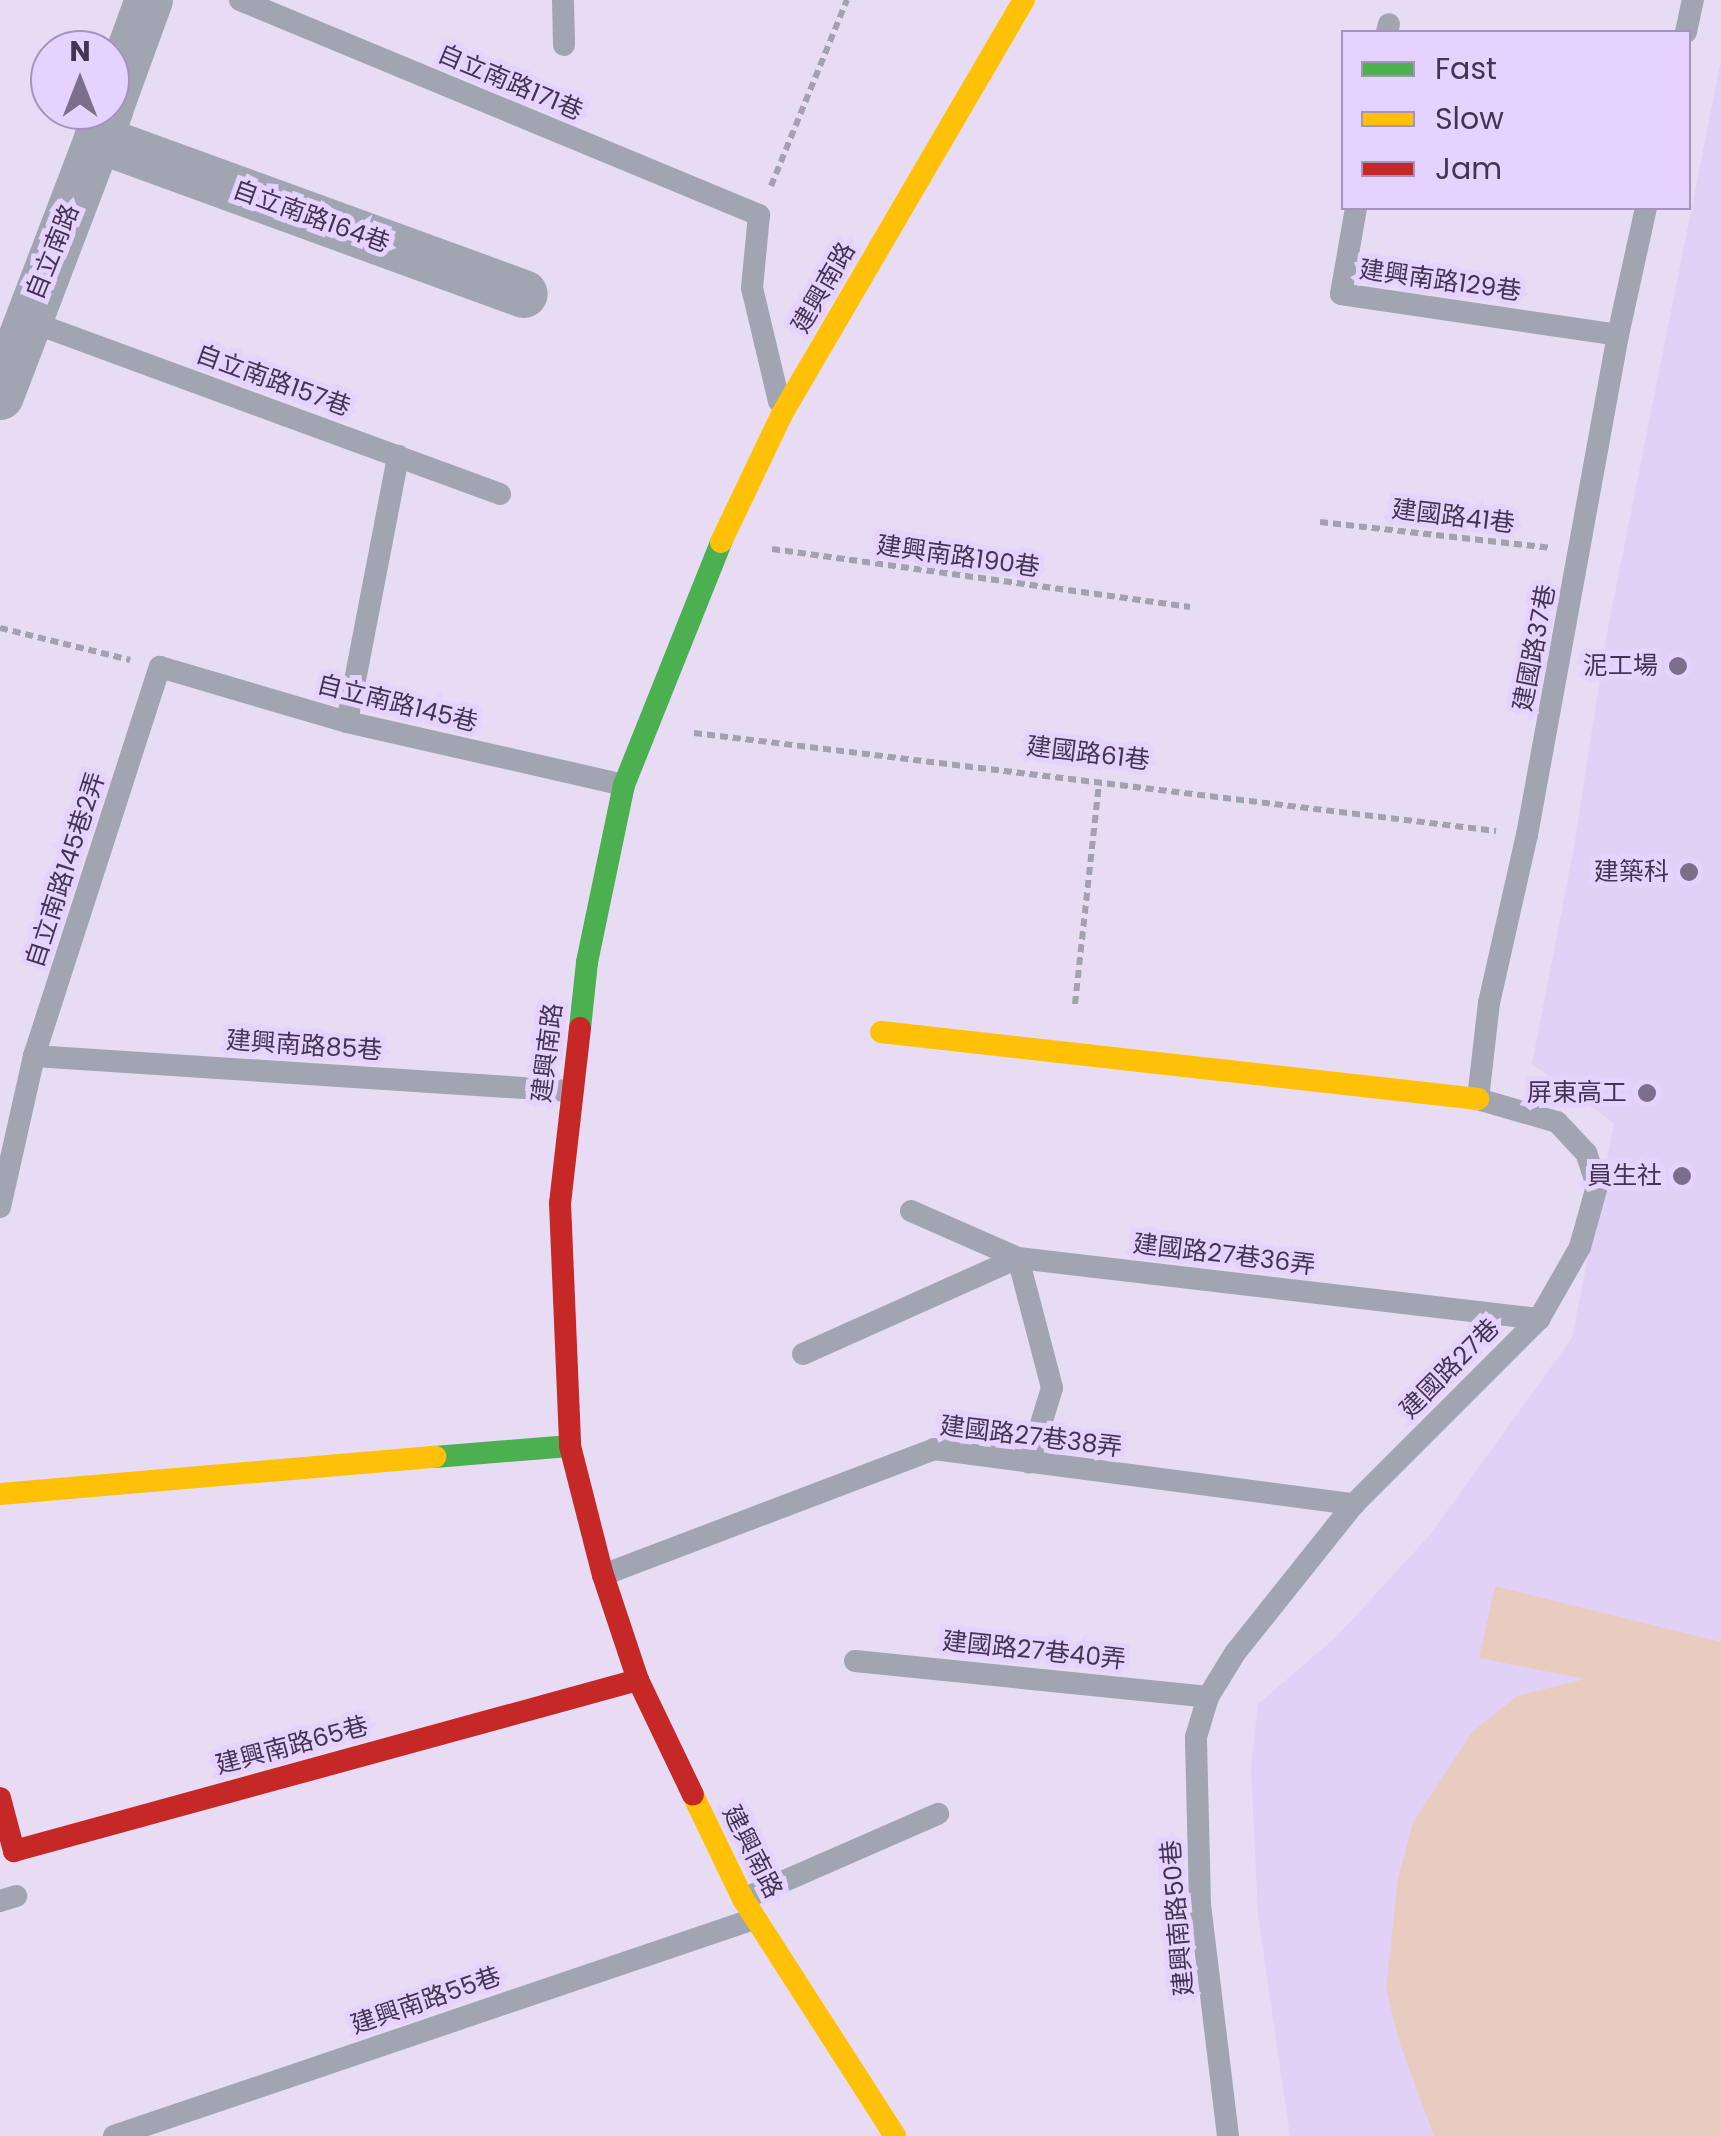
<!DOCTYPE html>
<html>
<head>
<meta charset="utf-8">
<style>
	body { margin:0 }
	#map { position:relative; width:1721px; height:2136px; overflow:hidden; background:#e7dcf4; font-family:Poppins,"Noto Sans TC",sans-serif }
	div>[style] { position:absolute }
	.built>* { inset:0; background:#e2d1f6 }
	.green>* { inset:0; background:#e8ccbf }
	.path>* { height:6px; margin-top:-3px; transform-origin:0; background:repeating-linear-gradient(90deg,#a2a2ae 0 8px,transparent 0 13px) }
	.lane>* { height:22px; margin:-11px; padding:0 11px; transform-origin:11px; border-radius:11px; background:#a1a5b2 }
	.street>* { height:48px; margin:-24px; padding:0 24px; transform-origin:24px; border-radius:24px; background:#a1a5b2 }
	.fast>* { height:22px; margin:-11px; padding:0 11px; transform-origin:11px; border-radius:11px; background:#4caf50 }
	.slow>* { height:22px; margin:-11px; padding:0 11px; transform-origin:11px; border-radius:11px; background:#ffc107 }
	.jam>* { height:22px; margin:-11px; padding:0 11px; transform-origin:11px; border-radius:11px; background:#c62828 }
	.dots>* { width:28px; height:28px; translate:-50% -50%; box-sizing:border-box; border:5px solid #e6d2fe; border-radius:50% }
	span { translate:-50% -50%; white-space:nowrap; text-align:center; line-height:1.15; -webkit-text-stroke:10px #e6d2fe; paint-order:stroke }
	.street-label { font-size:25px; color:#433552 }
	.poi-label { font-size:25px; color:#433552 }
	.right { translate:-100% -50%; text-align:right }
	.legend { position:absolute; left:1341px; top:30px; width:350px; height:180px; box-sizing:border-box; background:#e6d2fe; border:2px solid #a593b9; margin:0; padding:12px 18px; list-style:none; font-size:30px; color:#433552 }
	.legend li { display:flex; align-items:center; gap:20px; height:50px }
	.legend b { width:50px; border:2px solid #a593b9 }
	.north { position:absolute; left:30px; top:30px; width:100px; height:100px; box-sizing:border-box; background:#e6d2fe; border:2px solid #a593b9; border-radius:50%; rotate:0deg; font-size:28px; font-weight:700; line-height:40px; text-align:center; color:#433552 }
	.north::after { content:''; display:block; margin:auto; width:35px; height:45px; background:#7c6f8b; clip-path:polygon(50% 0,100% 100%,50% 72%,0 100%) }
</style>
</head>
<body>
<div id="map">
	<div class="built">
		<i style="clip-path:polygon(1721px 60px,1721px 2136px,1290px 2136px,1258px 1916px,1251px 1767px,1258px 1704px,1336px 1637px,1429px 1536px,1572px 1338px,1614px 1123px,1532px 1064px,1574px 847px,1607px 633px)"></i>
	</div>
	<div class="green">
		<i style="clip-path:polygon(1495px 1586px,1721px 1642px,1721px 2136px,1434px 2136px,1400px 2044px,1386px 1989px,1398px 1879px,1413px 1822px,1473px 1731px,1517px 1696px,1585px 1679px,1479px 1658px)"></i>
	</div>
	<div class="path">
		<i style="left:771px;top:186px;width:201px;rotate:-67.8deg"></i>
		<i style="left:1320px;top:522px;width:231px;rotate:6.4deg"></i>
		<i style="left:772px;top:549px;width:422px;rotate:7.9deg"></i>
		<i style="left:0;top:628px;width:134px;rotate:13.8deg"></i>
		<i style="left:694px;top:733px;width:808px;rotate:6.97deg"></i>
		<i style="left:1075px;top:1004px;width:223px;rotate:-83.8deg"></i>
	</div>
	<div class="lane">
		<i style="left:240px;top:0;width:562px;rotate:22.5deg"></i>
		<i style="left:759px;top:215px;width:73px;rotate:95.5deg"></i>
		<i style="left:752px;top:288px;width:116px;rotate:76.6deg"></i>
		<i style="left:563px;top:0;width:45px;rotate:88.7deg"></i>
		<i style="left:1387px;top:32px;width:8px;rotate:-76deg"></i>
		<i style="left:1686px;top:32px;width:33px;rotate:-78deg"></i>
		<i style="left:1356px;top:208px;width:87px;rotate:99.9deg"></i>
		<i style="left:1341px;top:294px;width:280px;rotate:8.4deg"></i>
		<i style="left:26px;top:320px;width:505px;rotate:20.16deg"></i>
		<i style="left:347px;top:722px;width:271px;rotate:-79.1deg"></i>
		<i style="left:34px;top:1056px;width:537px;rotate:3.74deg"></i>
		<i style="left:0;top:1207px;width:155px;rotate:-77.3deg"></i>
		<i style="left:34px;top:1056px;width:409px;rotate:-72.1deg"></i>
		<i style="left:160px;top:667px;width:195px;rotate:16.4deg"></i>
		<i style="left:347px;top:722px;width:284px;rotate:12.8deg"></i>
		<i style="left:911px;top:1211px;width:117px;rotate:23.7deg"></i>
		<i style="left:1018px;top:1258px;width:525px;rotate:6.68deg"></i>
		<i style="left:803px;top:1354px;width:235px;rotate:-24.1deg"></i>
		<i style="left:1018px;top:1258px;width:134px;rotate:75.3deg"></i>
		<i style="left:1052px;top:1388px;width:78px;rotate:107deg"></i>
		<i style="left:603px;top:1575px;width:354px;rotate:-20.8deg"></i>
		<i style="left:934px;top:1449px;width:424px;rotate:7.5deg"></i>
		<i style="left:855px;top:1661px;width:355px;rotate:5.8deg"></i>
		<i style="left:743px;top:1899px;width:213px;rotate:-23.6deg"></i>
		<i style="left:0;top:1901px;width:17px;rotate:-17deg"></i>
		<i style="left:114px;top:2136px;width:676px;rotate:-18.73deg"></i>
		<i style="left:1228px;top:2136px;width:234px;rotate:-96.9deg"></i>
		<i style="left:1200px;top:1904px;width:167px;rotate:-91.4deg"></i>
		<i style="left:1196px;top:1737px;width:42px;rotate:-73.3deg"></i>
		<i style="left:1208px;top:1697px;width:52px;rotate:-58.5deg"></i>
		<i style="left:1235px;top:1653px;width:191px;rotate:-51.4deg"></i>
		<i style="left:1354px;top:1504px;width:262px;rotate:-45deg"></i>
		<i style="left:1539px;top:1319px;width:83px;rotate:-60.3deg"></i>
		<i style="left:1580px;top:1247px;width:63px;rotate:-74.4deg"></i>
		<i style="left:1597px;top:1186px;width:35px;rotate:-108deg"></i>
		<i style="left:1586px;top:1153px;width:42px;rotate:-133.1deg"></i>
		<i style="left:1557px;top:1122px;width:82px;rotate:-163.8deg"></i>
		<i style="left:1478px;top:1099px;width:97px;rotate:-83.5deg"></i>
		<i style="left:1489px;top:1003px;width:172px;rotate:-77.3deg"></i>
		<i style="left:1527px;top:835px;width:508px;rotate:-79.69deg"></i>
		<i style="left:1618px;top:335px;width:130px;rotate:-77.6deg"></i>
	</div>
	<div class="street">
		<i style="left:110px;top:107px;width:114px;rotate:-70deg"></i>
		<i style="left:98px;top:139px;width:453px;rotate:20deg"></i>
		<i style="left:0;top:396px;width:306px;rotate:-69.1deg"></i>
	</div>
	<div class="fast">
		<i style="left:580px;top:1028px;width:66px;rotate:-83.9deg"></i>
		<i style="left:587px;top:962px;width:181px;rotate:-78.2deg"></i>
		<i style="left:624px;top:785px;width:262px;rotate:-68.2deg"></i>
		<i style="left:435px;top:1457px;width:135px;rotate:-4.7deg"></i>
	</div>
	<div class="slow">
		<i style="left:721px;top:542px;width:142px;rotate:-64.5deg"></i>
		<i style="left:782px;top:414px;width:480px;rotate:-59.7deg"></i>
		<i style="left:881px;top:1032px;width:601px;rotate:6.4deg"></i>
		<i style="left:0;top:1494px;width:437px;rotate:-4.9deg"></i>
		<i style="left:693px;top:1795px;width:115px;rotate:64.3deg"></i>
		<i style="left:743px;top:1899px;width:282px;rotate:57.3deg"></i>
	</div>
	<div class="jam">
		<i style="left:580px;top:1028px;width:176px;rotate:96.5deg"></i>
		<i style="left:560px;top:1203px;width:243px;rotate:87.6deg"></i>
		<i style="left:570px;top:1446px;width:133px;rotate:75.7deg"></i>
		<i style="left:603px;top:1575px;width:111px;rotate:71.6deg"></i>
		<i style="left:638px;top:1680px;width:127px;rotate:64.4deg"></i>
		<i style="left:0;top:1798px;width:55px;rotate:75.2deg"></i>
		<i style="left:14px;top:1851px;width:647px;rotate:-15.33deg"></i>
	</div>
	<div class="dots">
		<i style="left:1678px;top:666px;background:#7c6f8b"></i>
		<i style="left:1689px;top:872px;background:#7c6f8b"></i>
		<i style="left:1647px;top:1093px;background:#7c6f8b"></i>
		<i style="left:1682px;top:1176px;background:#7c6f8b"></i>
	</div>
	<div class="street-label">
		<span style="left:510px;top:83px;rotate:23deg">自立南路171巷</span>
		<span style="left:311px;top:217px;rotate:20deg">自立南路164巷</span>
		<span style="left:53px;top:252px;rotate:-68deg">自立南路</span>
		<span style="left:1440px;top:281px;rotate:8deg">建興南路129巷</span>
		<span style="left:824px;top:288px;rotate:-60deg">建興南路</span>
		<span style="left:273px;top:381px;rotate:20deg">自立南路157巷</span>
		<span style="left:1453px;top:517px;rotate:7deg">建國路41巷</span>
		<span style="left:958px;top:557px;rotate:8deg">建興南路190巷</span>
		<span style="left:1535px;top:648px;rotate:-79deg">建國路37巷</span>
		<span style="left:397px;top:704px;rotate:14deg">自立南路145巷</span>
		<span style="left:1088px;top:754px;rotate:7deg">建國路61巷</span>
		<span style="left:66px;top:870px;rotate:-72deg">自立南路145巷2弄</span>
		<span style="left:304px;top:1046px;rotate:4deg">建興南路85巷</span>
		<span style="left:548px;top:1053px;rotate:-83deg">建興南路</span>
		<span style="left:1224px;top:1255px;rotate:7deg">建國路27巷36弄</span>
		<span style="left:1450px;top:1369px;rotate:-45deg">建國路27巷</span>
		<span style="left:1031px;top:1437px;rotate:7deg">建國路27巷38弄</span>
		<span style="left:1034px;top:1651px;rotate:6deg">建國路27巷40弄</span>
		<span style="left:292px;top:1746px;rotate:-15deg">建興南路65巷</span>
		<span style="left:752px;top:1852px;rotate:63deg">建興南路</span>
		<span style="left:1178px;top:1918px;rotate:-95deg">建興南路50巷</span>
		<span style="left:426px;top:2001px;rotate:-19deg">建興南路55巷</span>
	</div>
	<div class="poi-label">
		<span class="right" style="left:1658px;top:666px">泥工場</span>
		<span class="right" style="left:1669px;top:872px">建築科</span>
		<span class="right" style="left:1627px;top:1093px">屏東高工</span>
		<span class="right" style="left:1662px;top:1176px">員生社</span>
	</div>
	<ul class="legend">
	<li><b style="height:12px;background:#4caf50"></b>Fast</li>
	<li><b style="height:12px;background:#ffc107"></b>Slow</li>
	<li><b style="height:12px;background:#c62828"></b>Jam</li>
	</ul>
	<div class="north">N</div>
</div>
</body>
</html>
